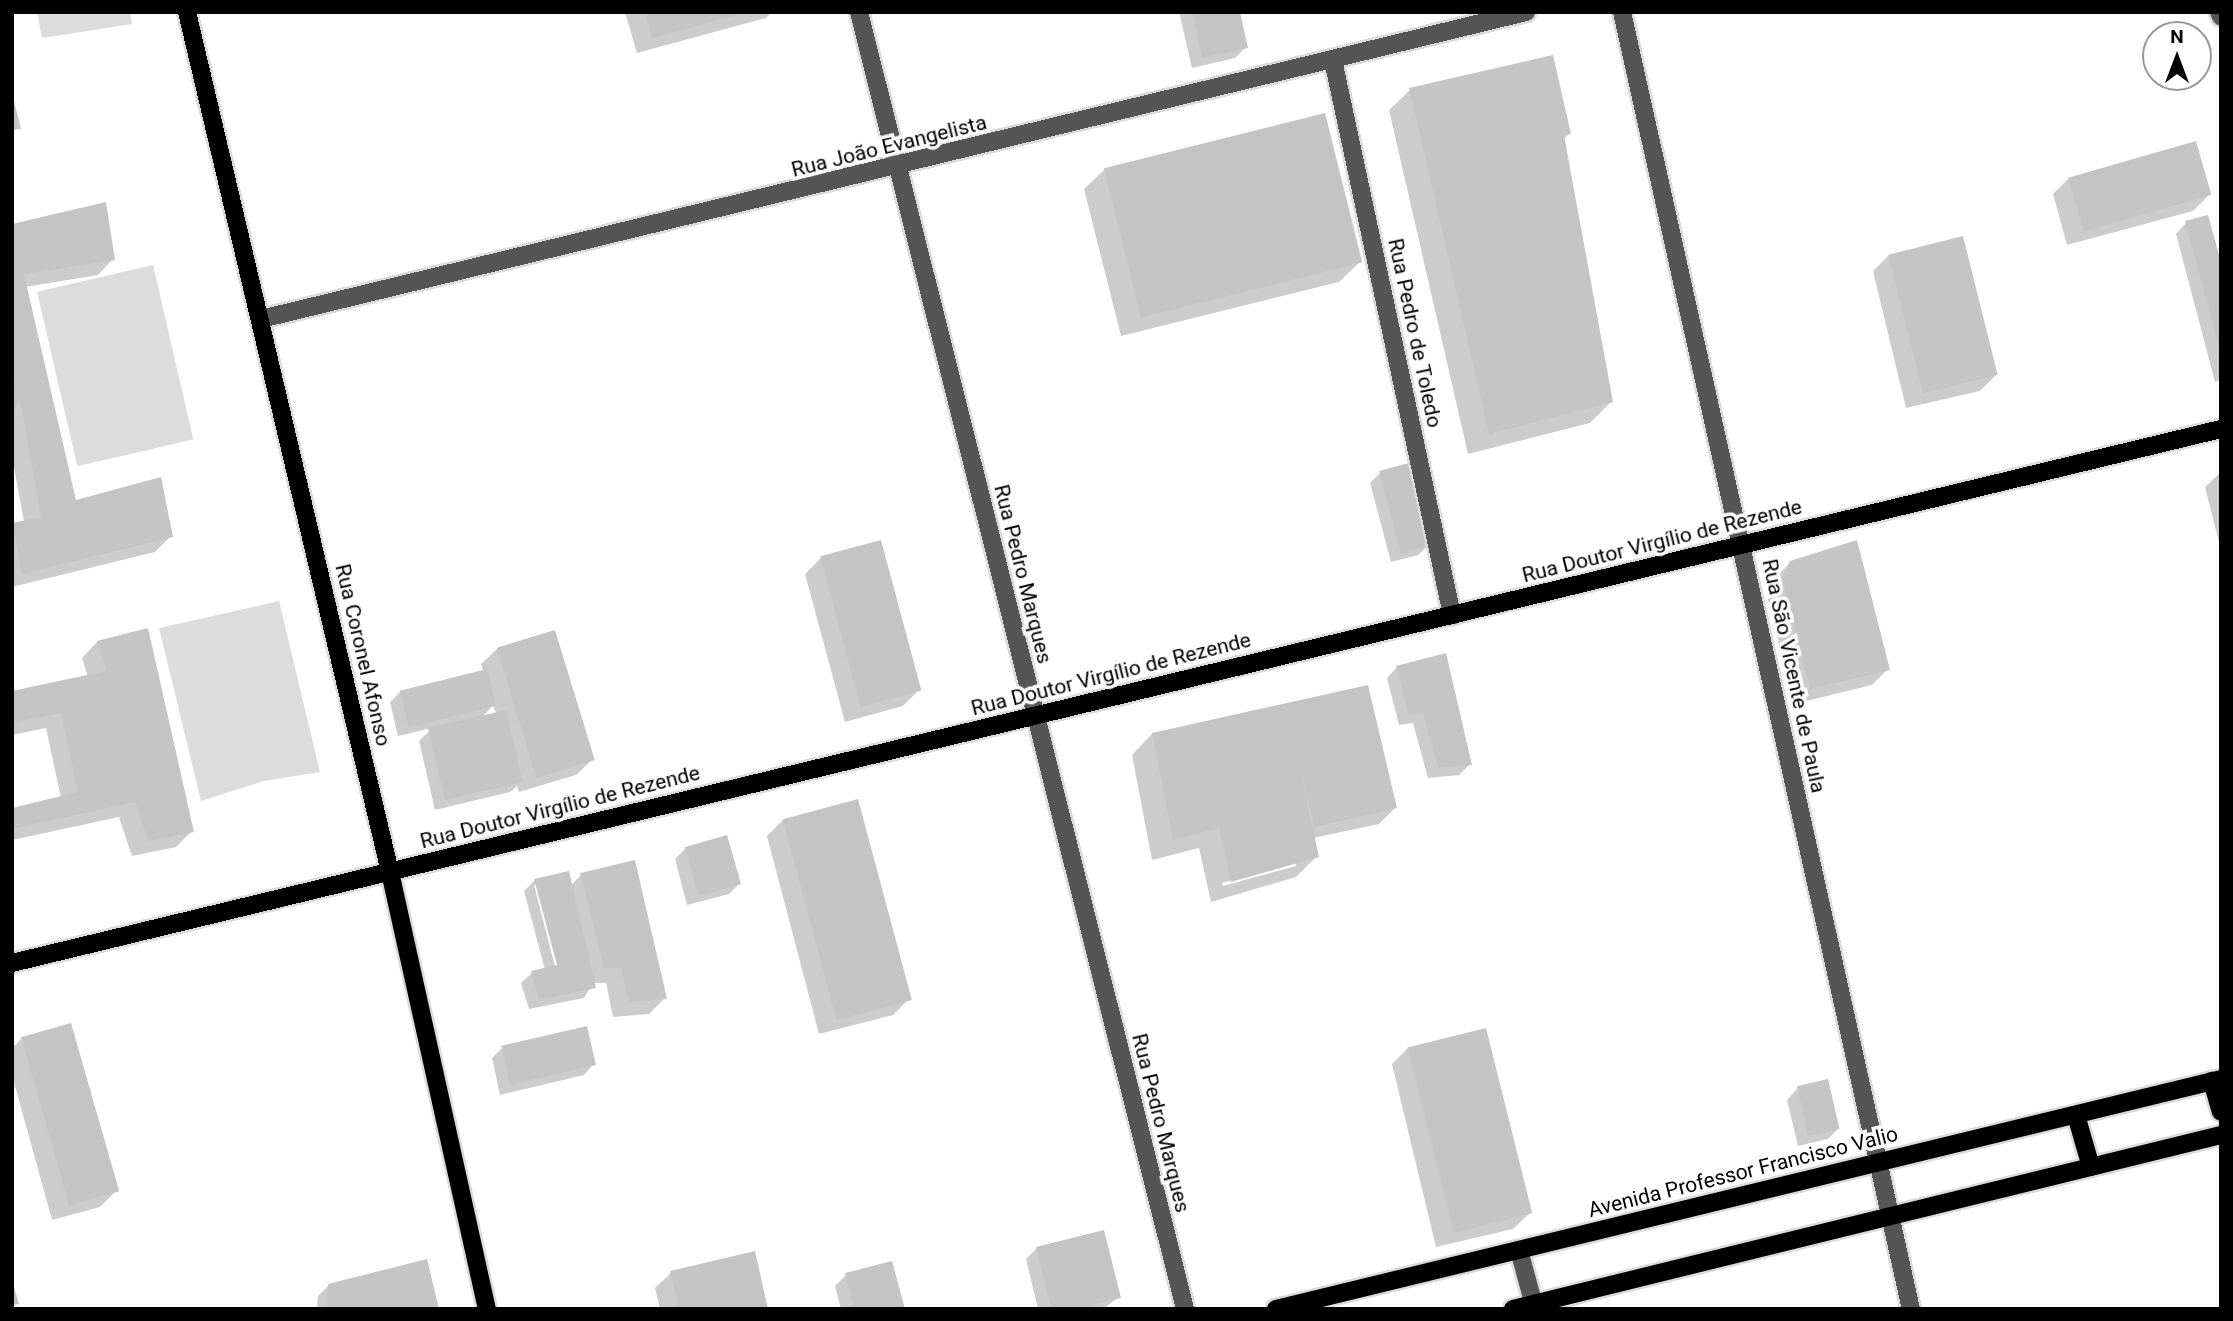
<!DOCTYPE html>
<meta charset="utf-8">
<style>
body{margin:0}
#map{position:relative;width:2233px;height:1321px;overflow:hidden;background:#fff;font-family:Roboto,sans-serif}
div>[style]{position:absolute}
.green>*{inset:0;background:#dcdcdc;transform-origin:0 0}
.shadow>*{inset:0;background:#0003}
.building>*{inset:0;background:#c4c4c4;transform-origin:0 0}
.roads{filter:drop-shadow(2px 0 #dbdbdb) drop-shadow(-2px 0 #dbdbdb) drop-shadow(0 2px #dbdbdb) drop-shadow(0 -2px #dbdbdb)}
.minor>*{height:18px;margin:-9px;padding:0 9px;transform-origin:9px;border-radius:9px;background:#555}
.major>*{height:18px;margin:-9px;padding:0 9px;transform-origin:9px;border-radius:9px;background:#000}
span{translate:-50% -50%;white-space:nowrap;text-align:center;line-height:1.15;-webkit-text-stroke:7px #fff;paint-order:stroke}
.street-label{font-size:21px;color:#000}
.frame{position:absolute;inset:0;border:14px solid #000;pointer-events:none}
.north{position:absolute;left:2142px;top:21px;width:70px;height:70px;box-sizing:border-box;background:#fff;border:2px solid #999;border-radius:50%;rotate:0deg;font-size:19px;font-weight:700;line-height:28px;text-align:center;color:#000}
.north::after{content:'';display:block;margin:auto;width:24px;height:32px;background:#000;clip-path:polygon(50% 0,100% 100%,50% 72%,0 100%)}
</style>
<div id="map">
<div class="green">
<div style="clip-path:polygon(37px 12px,130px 12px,132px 24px,42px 38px)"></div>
<div style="left:153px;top:265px;width:179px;height:119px;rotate:77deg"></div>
<div style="clip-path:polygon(279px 601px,320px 772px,264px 781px,201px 801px,159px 628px)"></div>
</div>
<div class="shadow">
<div style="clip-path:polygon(625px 12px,772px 12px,766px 18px,637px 53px)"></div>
<div style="clip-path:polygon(1179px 12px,1238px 12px,1246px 47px,1235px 58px,1192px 68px)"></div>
<div style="clip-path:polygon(1410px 90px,1569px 134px,1563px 140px,1611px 402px,1590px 423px,1468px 454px,1389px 110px)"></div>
<div style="clip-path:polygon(1105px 169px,1360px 262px,1339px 282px,1121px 336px,1084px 189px)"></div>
<div style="clip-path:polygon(2069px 178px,2209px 195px,2193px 211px,2067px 245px,2053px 194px)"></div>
<div style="clip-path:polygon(2186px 223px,2221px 269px,2221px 380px,2215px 382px,2176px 234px)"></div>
<div style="clip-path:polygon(12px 225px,113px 259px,98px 275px,25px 287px,75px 502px,171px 536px,155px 552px,12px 587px,12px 525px,24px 522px,12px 456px)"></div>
<div style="clip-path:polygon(1889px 255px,1996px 375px,1980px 391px,1906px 408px,1873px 271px)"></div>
<div style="clip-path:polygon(2221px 472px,2221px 550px,2205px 487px)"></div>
<div style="clip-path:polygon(1380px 473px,1429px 545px,1418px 555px,1391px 562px,1370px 483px)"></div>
<div style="clip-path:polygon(821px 558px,919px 690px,903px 706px,845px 722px,805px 574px)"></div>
<div style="clip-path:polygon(1791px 562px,1888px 669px,1872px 685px,1794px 704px,1767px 596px,1775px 578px)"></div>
<div style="clip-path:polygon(146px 630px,192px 831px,176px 847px,132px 856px,119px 817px,12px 840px,12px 810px,61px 798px,46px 728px,12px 735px,12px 693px,88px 677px,82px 658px,97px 642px)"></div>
<div style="clip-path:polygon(evenodd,497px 649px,592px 760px,576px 775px,519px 792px,517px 786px,510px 792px,435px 810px,419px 741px,432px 728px,398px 736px,390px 702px,400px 692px,483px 671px,481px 664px,497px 649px,493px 705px,496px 714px,481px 718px,488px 711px,493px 705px)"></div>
<div style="clip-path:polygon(1397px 667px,1470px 764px,1459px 775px,1428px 778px,1413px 723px,1399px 725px,1387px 678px)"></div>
<div style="clip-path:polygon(evenodd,1367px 687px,1395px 808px,1379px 824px,1313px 838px,1317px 856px,1296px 877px,1211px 902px,1199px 848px,1152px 860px,1132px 755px,1152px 734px,1367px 687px,1296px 862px,1296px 866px,1223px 886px,1222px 883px,1296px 862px)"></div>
<div style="clip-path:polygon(783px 820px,909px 999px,893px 1015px,819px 1034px,767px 836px)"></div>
<div style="clip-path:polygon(686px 848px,739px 884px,729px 894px,687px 905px,675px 859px)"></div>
<div style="clip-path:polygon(evenodd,581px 875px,665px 998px,649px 1014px,613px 1017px,606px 983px,593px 983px,584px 998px,529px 1009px,521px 983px,532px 973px,545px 970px,524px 891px,535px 880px,571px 885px,581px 875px,534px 885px,537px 885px,560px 973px,557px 974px,534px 885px)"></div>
<div style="clip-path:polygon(22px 1038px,116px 1191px,100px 1207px,52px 1220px,12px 1075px,12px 1048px)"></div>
<div style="clip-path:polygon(502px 1048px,594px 1064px,584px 1075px,500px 1095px,492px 1058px)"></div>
<div style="clip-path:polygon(1408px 1048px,1529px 1214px,1513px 1229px,1436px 1247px,1392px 1064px)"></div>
<div style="clip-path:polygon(1797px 1089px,1839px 1128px,1828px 1139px,1798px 1146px,1787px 1100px)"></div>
<div style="clip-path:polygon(1037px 1248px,1119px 1297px,1103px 1309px,1038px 1309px,1026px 1259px)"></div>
<div style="clip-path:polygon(671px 1273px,766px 1309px,660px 1309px,655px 1288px)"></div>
<div style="clip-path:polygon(846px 1275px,903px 1309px,841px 1309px,835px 1286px)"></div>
<div style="clip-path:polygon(329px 1285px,437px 1309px,317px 1309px,318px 1296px)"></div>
</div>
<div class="building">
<div style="clip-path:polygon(645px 12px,745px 12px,745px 13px,652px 38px)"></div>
<div style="clip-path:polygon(1192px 12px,1240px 12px,1248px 48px,1202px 58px)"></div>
<div style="clip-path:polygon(1553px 55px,1571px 134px,1564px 135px,1613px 402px,1489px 434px,1409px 88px)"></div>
<div style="clip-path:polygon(12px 93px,21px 129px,12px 130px)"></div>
<div style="left:1325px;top:113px;width:154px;height:228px;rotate:76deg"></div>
<div style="left:2196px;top:141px;width:56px;height:133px;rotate:74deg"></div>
<div style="clip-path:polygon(106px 202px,115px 260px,24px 274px,76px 500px,161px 477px,173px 537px,22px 574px,12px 523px,41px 517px,20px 399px,12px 413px,12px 379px,17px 389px,12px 374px,12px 224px)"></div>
<div style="clip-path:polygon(2208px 215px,2221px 262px,2220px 351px,2185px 221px)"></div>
<div style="left:1963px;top:236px;width:143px;height:77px;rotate:76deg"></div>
<div style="left:1409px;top:463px;width:85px;height:31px;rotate:75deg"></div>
<div style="left:881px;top:540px;width:156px;height:63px;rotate:75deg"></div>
<div style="clip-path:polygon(1857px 540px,1890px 670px,1810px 689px,1782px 578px,1790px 561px)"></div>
<div style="clip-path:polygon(148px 628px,194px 832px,148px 841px,135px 802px,12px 829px,12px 808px,78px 792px,61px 713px,12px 723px,12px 691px,106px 671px,97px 641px)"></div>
<div style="left:555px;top:630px;width:136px;height:61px;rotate:73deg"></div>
<div style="clip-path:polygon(1446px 653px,1472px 765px,1438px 768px,1423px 713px,1409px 715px,1396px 666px)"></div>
<div style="left:487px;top:669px;width:38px;height:90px;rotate:76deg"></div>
<div style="clip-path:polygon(1368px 685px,1397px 808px,1314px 827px,1298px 759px,1319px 857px,1231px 882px,1219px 828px,1173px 840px,1152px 733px)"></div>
<div style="left:506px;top:710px;width:74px;height:80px;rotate:77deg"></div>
<div style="left:858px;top:799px;width:208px;height:78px;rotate:75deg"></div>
<div style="left:727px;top:835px;width:51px;height:44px;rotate:74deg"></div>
<div style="clip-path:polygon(635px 860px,667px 999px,629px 1002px,621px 968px,604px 968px,580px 873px)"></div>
<div style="clip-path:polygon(569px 871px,596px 988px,539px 1000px,531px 971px,557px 965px,534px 879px)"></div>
<div style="left:71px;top:1023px;width:175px;height:52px;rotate:74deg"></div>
<div style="left:587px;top:1026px;width:40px;height:88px;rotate:77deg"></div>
<div style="left:1486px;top:1028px;width:191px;height:81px;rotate:76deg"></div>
<div style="left:1828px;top:1079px;width:51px;height:32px;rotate:77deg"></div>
<div style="clip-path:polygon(1104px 1230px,1121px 1298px,1075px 1309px,1051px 1309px,1036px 1247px)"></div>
<div style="clip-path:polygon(755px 1251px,768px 1309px,679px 1309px,670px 1271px)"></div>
<div style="clip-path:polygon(427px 1259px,439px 1309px,320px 1309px,327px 1306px,328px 1284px)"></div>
<div style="clip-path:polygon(892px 1261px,905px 1309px,854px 1309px,845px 1273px)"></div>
<div style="clip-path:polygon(12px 1280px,19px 1304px,12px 1305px)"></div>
</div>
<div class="roads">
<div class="minor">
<div style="left:859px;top:12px;width:1337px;rotate:75.89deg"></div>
<div style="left:1622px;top:12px;width:1329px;rotate:77.44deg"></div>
<div style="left:2219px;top:12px;width:5px;rotate:68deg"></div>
<div style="left:1333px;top:60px;width:568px;rotate:77.9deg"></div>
<div style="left:261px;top:319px;width:1302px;rotate:-13.64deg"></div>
<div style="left:1519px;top:1250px;width:61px;rotate:74.8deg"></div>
</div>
<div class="major">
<div style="left:187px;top:12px;width:884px;rotate:76.72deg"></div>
<div style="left:390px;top:872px;width:448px;rotate:77.5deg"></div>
<div style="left:12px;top:963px;width:2273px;rotate:-13.59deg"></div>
<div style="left:2212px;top:1081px;width:32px;rotate:74deg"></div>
<div style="left:2076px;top:1115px;width:54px;rotate:73.9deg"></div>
<div style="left:1276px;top:1309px;width:973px;rotate:-13.68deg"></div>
<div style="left:1513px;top:1309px;width:729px;rotate:-13.81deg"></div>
</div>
</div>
<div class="street-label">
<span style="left:889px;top:146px;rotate:-14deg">Rua João Evangelista</span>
<span style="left:1415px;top:333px;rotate:78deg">Rua Pedro de Toledo</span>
<span style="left:1662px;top:541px;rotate:-14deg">Rua Doutor Virgílio de Rezende</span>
<span style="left:1023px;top:574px;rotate:76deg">Rua Pedro Marques</span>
<span style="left:363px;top:655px;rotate:77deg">Rua Coronel Afonso</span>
<span style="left:1111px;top:674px;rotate:-14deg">Rua Doutor Virgílio de Rezende</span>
<span style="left:1794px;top:676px;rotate:78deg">Rua São Vicente de Paula</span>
<span style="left:560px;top:807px;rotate:-14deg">Rua Doutor Virgílio de Rezende</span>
<span style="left:1161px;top:1123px;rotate:76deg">Rua Pedro Marques</span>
<span style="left:1743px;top:1172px;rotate:-14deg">Avenida Professor Francisco Valio</span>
</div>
<div class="frame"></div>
<div class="north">N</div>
</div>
